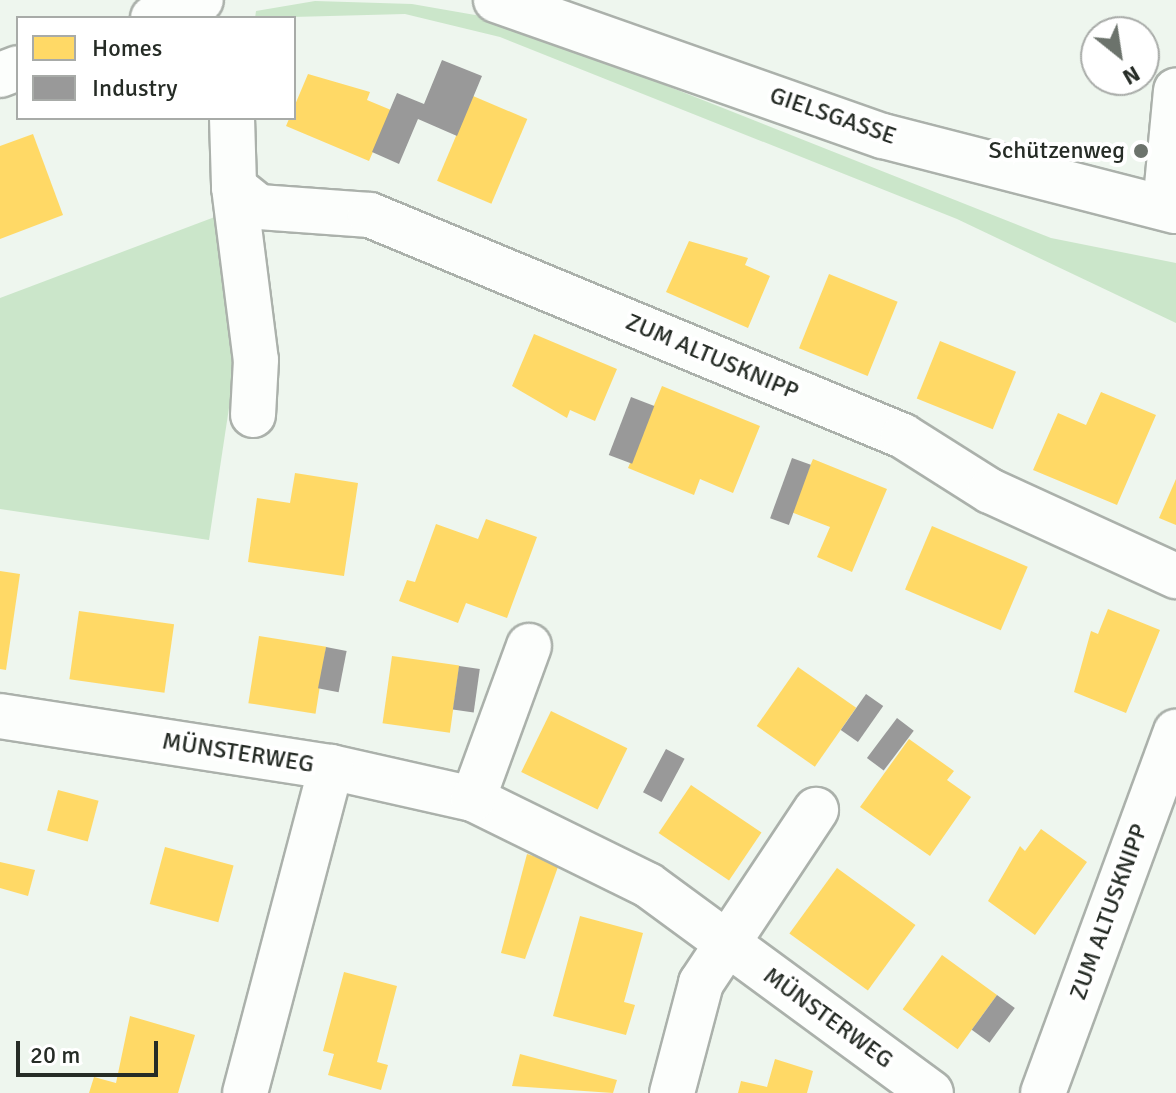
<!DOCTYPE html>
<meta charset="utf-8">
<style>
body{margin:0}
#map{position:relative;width:1176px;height:1093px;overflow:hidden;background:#eef6ee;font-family:Signika,sans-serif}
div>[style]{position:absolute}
.green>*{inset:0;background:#cbe6ca}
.homes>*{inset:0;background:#ffd966;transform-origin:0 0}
.industry>*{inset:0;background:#999;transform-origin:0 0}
.roads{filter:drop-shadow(2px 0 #abb1ab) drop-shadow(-2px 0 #abb1ab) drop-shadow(0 2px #abb1ab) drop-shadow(0 -2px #abb1ab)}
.minor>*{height:44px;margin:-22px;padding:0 22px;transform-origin:22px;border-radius:22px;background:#fcfefc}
.dots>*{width:22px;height:22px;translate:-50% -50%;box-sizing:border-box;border:4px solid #fff;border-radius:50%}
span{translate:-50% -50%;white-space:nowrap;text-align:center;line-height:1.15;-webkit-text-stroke:8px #fff;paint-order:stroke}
.street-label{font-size:24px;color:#262c26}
.poi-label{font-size:24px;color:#262c26}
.right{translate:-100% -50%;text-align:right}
.legend{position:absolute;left:16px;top:16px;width:280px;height:104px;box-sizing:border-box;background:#fff;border:2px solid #a8aba8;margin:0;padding:10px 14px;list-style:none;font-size:24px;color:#262c26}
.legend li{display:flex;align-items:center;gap:16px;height:40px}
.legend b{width:40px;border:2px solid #a8aba8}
.north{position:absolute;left:1080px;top:16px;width:80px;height:80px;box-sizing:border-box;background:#fff;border:2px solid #a8aba8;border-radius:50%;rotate:150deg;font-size:22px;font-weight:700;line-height:32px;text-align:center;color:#262c26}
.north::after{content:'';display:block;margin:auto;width:28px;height:36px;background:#6c736c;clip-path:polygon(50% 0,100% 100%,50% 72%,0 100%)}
.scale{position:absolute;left:16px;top:1041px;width:142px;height:36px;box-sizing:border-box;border:4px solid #262c26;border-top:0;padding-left:10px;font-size:24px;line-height:28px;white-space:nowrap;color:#262c26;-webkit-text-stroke:6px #fff;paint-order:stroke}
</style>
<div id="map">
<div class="green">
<div style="clip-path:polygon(315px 1px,412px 4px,498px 19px,1051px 238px,1176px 263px,1176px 323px,957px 219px,500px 37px,405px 14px,255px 18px,256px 11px)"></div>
<div style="clip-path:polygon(220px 215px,237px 355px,209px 540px,0 509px,0 298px)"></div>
</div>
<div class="homes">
<div style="clip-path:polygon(308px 74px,370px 92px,367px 100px,391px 110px,369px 161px,286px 126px)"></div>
<div style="left:473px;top:96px;width:59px;height:92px;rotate:23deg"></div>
<div style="clip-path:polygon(33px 134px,63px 215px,0 239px,0 146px)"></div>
<div style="clip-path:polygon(689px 241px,748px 258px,745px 265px,770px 276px,748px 328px,666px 292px)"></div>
<div style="left:829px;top:274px;width:74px;height:80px;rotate:22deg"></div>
<div style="clip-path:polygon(534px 334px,617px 369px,595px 421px,570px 410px,567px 418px,512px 386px)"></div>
<div style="left:940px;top:341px;width:82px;height:62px;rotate:22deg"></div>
<div style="clip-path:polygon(662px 386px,760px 426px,733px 493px,700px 479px,694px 495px,628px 468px)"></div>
<div style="clip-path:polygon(1101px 392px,1156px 415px,1117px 505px,1033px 470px,1058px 413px,1086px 425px)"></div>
<div style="clip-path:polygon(813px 459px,887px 489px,852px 572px,817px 557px,830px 527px,791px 512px)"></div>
<div style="clip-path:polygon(295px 473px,358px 483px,344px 576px,248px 562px,257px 498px,290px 503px)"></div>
<div style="clip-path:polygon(1176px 479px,1176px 525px,1159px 518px)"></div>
<div style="clip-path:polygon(486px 519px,537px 537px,507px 618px,466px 603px,458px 623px,399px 601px,407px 580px,415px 582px,436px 524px,478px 539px)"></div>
<div style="left:932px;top:526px;width:104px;height:69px;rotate:23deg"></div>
<div style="clip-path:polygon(0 571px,20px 574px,6px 670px,0 669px)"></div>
<div style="clip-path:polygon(1108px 609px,1160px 630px,1126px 713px,1074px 692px,1091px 631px,1098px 634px)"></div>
<div style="left:79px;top:611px;width:96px;height:69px;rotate:8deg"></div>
<div style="left:259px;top:636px;width:68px;height:68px;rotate:9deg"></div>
<div style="left:392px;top:656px;width:68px;height:68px;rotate:8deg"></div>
<div style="left:798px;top:667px;width:71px;height:72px;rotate:35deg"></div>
<div style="left:551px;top:711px;width:85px;height:68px;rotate:26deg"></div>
<div style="clip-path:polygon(909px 739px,954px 771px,947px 780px,971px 797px,930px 856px,860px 807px)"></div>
<div style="left:691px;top:785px;width:85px;height:58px;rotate:34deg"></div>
<div style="left:58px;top:790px;width:42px;height:42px;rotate:15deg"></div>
<div style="clip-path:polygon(1041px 829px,1087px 862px,1035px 935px,988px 901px,1020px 846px,1025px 851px)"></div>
<div style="left:165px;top:847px;width:71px;height:59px;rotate:15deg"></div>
<div style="clip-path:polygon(527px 854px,559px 864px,525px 959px,501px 953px)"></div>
<div style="clip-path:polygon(0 862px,35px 870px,28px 896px,0 888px)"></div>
<div style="left:837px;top:868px;width:97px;height:81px;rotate:36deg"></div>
<div style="clip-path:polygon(580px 916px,643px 933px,624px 1002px,635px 1005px,626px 1035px,553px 1016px)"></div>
<div style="left:942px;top:955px;width:68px;height:67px;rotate:36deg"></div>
<div style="clip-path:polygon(344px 972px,397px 986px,377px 1062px,388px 1065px,381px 1090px,328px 1075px,334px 1054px,323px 1051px)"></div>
<div style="clip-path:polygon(130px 1016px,195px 1035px,178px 1093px,89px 1093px,94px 1077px,116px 1083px)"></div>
<div style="clip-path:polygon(520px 1054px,617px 1080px,613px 1093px,512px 1086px)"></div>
<div style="clip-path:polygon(775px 1059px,813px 1071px,807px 1093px,738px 1093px,741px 1081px,767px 1087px)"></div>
</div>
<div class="industry">
<div style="clip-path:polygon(442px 60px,482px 76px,457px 136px,418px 119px,399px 164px,372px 152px,397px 93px,424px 104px)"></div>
<div style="left:631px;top:397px;width:25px;height:62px;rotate:21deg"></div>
<div style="left:792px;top:458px;width:20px;height:64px;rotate:20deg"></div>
<div style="left:326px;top:647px;width:21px;height:42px;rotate:11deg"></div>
<div style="left:459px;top:666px;width:21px;height:44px;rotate:8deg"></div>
<div style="left:866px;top:694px;width:21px;height:44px;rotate:35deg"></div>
<div style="left:897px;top:718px;width:21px;height:50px;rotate:37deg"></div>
<div style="left:666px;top:749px;width:21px;height:49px;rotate:28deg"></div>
<div style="left:997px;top:995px;width:22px;height:43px;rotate:36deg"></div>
</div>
<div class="roads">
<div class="minor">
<div style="left:496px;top:0;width:410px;rotate:19.4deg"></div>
<div style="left:883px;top:136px;width:302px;rotate:14.4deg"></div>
<div style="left:153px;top:18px;width:51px;rotate:-20.6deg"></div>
<div style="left:0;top:75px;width:19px;rotate:-21deg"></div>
<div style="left:232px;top:118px;width:69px;rotate:88.3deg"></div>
<div style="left:234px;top:187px;width:32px;rotate:39deg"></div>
<div style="left:259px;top:207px;width:111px;rotate:4.1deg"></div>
<div style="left:370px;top:215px;width:577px;rotate:22.52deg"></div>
<div style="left:903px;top:436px;width:103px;rotate:32.3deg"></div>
<div style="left:990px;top:491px;width:205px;rotate:24.6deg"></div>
<div style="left:234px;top:187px;width:174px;rotate:82.8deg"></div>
<div style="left:256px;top:360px;width:55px;rotate:93.1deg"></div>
<div style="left:1165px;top:207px;width:117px;rotate:-84.6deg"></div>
<div style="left:0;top:716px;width:335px;rotate:8.8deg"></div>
<div style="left:331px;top:767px;width:146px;rotate:12.7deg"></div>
<div style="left:473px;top:799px;width:195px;rotate:26.2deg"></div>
<div style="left:648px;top:885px;width:351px;rotate:36.3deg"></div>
<div style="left:473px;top:799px;width:163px;rotate:-69.9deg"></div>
<div style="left:245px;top:1093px;width:337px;rotate:-75.2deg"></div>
<div style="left:672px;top:1093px;width:114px;rotate:-75.2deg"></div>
<div style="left:701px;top:983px;width:208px;rotate:-56.4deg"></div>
<div style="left:1043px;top:1093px;width:385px;rotate:-69.8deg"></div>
</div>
</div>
<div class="dots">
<div style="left:1141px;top:151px;background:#6c736c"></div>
</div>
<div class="street-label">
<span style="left:833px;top:116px;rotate:19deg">GIELSGASSE</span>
<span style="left:712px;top:357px;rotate:23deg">ZUM ALTUSKNIPP</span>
<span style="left:238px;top:753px;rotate:9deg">MÜNSTERWEG</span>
<span style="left:1109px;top:912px;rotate:-70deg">ZUM ALTUSKNIPP</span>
<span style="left:828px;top:1018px;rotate:36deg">MÜNSTERWEG</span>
</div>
<div class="poi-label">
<span class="right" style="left:1125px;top:151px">Schützenweg</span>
</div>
<ul class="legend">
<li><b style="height:22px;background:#ffd966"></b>Homes</li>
<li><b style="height:22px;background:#999"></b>Industry</li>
</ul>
<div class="north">N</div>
<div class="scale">20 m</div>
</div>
